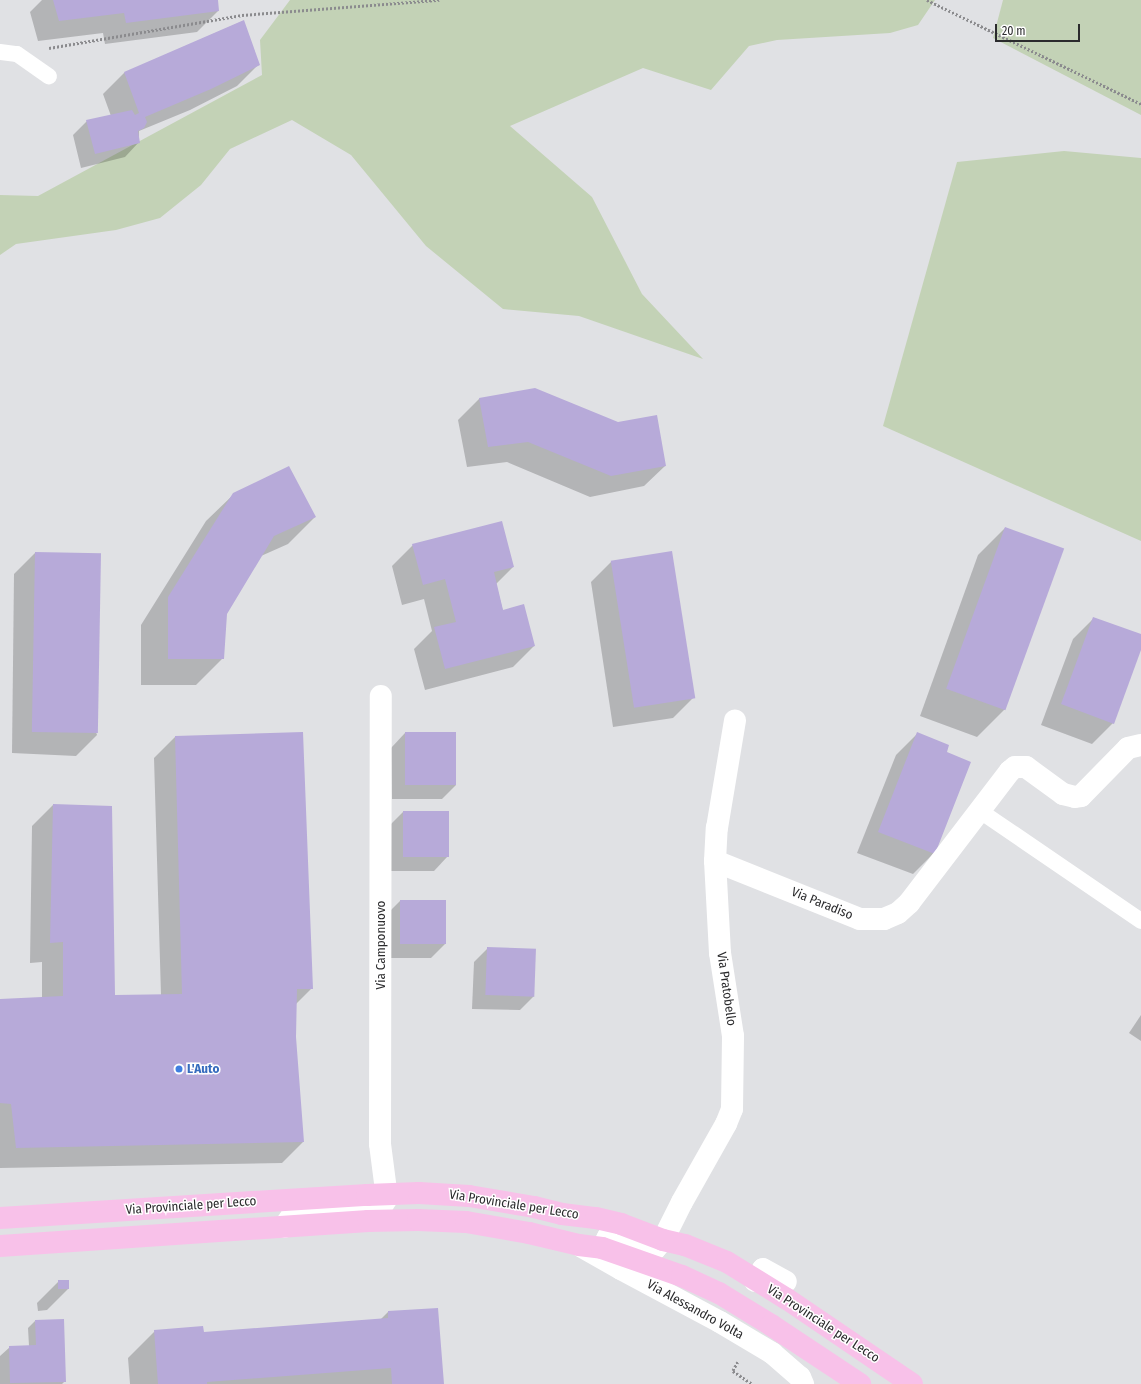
<!DOCTYPE html>
<style>
body{margin:0}
#map{position:relative;width:1141px;height:1384px;overflow:hidden;background:#e0e1e4;font-family:"Fira Sans Condensed",sans-serif}
div>[style]{position:absolute}
.green>*{inset:0;background:#c3d2b6}
.shadow>*{inset:0;background:#0003}
.building>*{inset:0;background:#b7aad9;transform-origin:0 0}
.path>*{height:2.5px;margin-top:-1.25px;transform-origin:0;background:repeating-linear-gradient(90deg,#8b8b8e 0 2px,transparent 0 4px)}
.service>*{height:16px;margin:-8px;padding:0 8px;transform-origin:8px;border-radius:8px;background:#fff}
.pedestrian>*{height:22px;margin:-11px;padding:0 11px;transform-origin:11px;border-radius:11px;background:#fff}
.minor>*{height:22px;margin:-11px;padding:0 11px;transform-origin:11px;border-radius:11px;background:#fff}
.primary>*{height:22px;margin:-11px;padding:0 11px;transform-origin:11px;border-radius:11px;background:#f8c1e9}
.dots>*{width:11px;height:11px;translate:-50% -50%;box-sizing:border-box;border:2px solid #fff;border-radius:50%}
span{translate:-50% -50%;white-space:nowrap;text-align:center;line-height:1.15;-webkit-text-stroke:3px #fff;paint-order:stroke}
.street-label{font-size:13px;color:#2b2b2d}
.shop-label{font-size:13px;color:#366cbe;font-weight:700}
.left{translate:0 -50%;text-align:left}
.scale{position:absolute;left:995px;top:24px;width:85px;height:18px;box-sizing:border-box;border:2px solid #2b2b2d;border-top:0;padding-left:5px;font-size:12px;line-height:14px;white-space:nowrap;color:#2b2b2d;-webkit-text-stroke:3px #fff;paint-order:stroke}
</style>
<div id="map">
<div class="green">
<div style="clip-path:polygon(290px 0,935px 0,918px 25px,890px 33px,777px 40px,749px 46px,711px 90px,643px 68px,510px 126px,592px 197px,642px 294px,703px 359px,579px 316px,503px 309px,426px 246px,351px 155px,292px 120px,230px 149px,201px 185px,160px 218px,116px 230px,16px 244px,0 255px,0 195px,38px 196px,262px 75px,260px 40px)"></div>
<div style="clip-path:polygon(1003px 0,1141px 0,1141px 115px,993px 38px)"></div>
<div style="clip-path:polygon(1064px 151px,1141px 158px,1141px 541px,883px 426px,957px 162px)"></div>
</div>
<div class="shadow">
<div style="clip-path:polygon(42px 0,217px 0,218px 11px,197px 32px,105px 44px,103px 33px,38px 41px,30px 12px)"></div>
<div style="clip-path:polygon(243px 21px,258px 65px,237px 86px,190px 110px,139px 131px,139px 142px,125px 157px,81px 168px,73px 135px,87px 121px,111px 116px,103px 94px,124px 73px)"></div>
<div style="clip-path:polygon(535px 389px,665px 466px,644px 486px,590px 497px,507px 462px,467px 467px,458px 420px,479px 399px)"></div>
<div style="clip-path:polygon(234px 494px,315px 517px,288px 544px,261px 556px,226px 613px,223px 658px,196px 685px,141px 685px,141px 625px,206px 521px)"></div>
<div style="clip-path:polygon(1005px 528px,1005px 709px,977px 737px,920px 716px,978px 555px)"></div>
<div style="clip-path:polygon(413px 545px,513px 567px,496px 584px,503px 611px,534px 646px,513px 667px,425px 690px,414px 649px,432px 631px,424px 599px,402px 605px,392px 566px)"></div>
<div style="clip-path:polygon(35px 553px,97px 735px,76px 756px,12px 753px,14px 574px)"></div>
<div style="clip-path:polygon(612px 561px,694px 697px,673px 718px,613px 727px,591px 582px)"></div>
<div style="clip-path:polygon(1094px 618px,1141px 636px,1141px 647px,1113px 723px,1092px 744px,1041px 725px,1073px 639px)"></div>
<div style="clip-path:polygon(302px 733px,312px 988px,296px 1004px,295px 1037px,303px 1142px,282px 1163px,0 1168px,0 1000px,42px 998px,42px 962px,30px 963px,32px 826px,53px 805px,114px 996px,161px 995px,154px 758px,175px 737px)"></div>
<div style="clip-path:polygon(405px 733px,456px 785px,442px 799px,392px 799px,391px 748px)"></div>
<div style="clip-path:polygon(917px 734px,946px 752px,934px 853px,913px 874px,857px 853px,896px 755px)"></div>
<div style="clip-path:polygon(403px 812px,448px 812px,448px 856px,434px 871px,389px 871px,389px 826px)"></div>
<div style="clip-path:polygon(400px 901px,445px 901px,445px 944px,431px 958px,386px 958px,386px 915px)"></div>
<div style="clip-path:polygon(488px 948px,534px 996px,520px 1010px,472px 1009px,474px 962px)"></div>
<div style="clip-path:polygon(1141px 1015px,1141px 1041px,1129px 1033px)"></div>
<div style="clip-path:polygon(58px 1282px,68px 1289px,47px 1310px,38px 1311px,37px 1303px)"></div>
<div style="clip-path:polygon(388px 1312px,443px 1384px,130px 1384px,128px 1358px,155px 1331px,203px 1333px,380px 1320px)"></div>
<div style="clip-path:polygon(35px 1321px,65px 1381px,62px 1384px,0 1384px,0 1356px,10px 1347px,29px 1346px,28px 1328px)"></div>
</div>
<div class="building">
<div style="clip-path:polygon(53px 0,218px 0,219px 11px,126px 23px,124px 13px,59px 21px)"></div>
<div style="clip-path:polygon(244px 20px,260px 65px,211px 89px,145px 117px,147px 122px,144px 128px,138px 131px,140px 143px,95px 154px,86px 120px,132px 110px,135px 115px,139px 113px,124px 72px)"></div>
<div style="clip-path:polygon(535px 388px,618px 422px,657px 415px,666px 466px,611px 476px,528px 442px,488px 447px,479px 398px)"></div>
<div style="clip-path:polygon(289px 466px,316px 517px,274px 536px,227px 614px,224px 659px,168px 659px,168px 597px,233px 493px)"></div>
<div style="clip-path:polygon(502px 521px,514px 567px,494px 572px,503px 610px,524px 604px,535px 646px,445px 669px,434px 627px,456px 622px,445px 579px,423px 585px,412px 544px)"></div>
<div style="left:1005px;top:527px;width:63px;height:172px;rotate:20deg"></div>
<div style="left:672px;top:551px;width:149px;height:62px;rotate:81deg"></div>
<div style="left:35px;top:552px;width:66px;height:180px;rotate:1deg"></div>
<div style="clip-path:polygon(1093px 617px,1141px 634px,1141px 650px,1114px 724px,1061px 704px)"></div>
<div style="clip-path:polygon(303px 732px,313px 989px,297px 989px,296px 1037px,304px 1142px,16px 1148px,11px 1104px,0 1103px,0 999px,63px 996px,63px 942px,50px 943px,53px 804px,112px 806px,115px 995px,182px 994px,175px 736px)"></div>
<div style="left:405px;top:732px;width:51px;height:53px"></div>
<div style="clip-path:polygon(917px 732px,949px 745px,947px 752px,971px 762px,935px 854px,878px 832px)"></div>
<div style="left:403px;top:811px;width:46px;height:46px"></div>
<div style="left:400px;top:900px;width:46px;height:44px"></div>
<div style="left:487px;top:947px;width:49px;height:48px;rotate:2deg"></div>
<div style="left:69px;top:1280px;width:9px;height:11px;rotate:90deg"></div>
<div style="clip-path:polygon(438px 1308px,444px 1384px,392px 1384px,391px 1368px,207px 1382px,207px 1384px,158px 1384px,154px 1330px,203px 1326px,204px 1332px,388px 1318px,388px 1311px)"></div>
<div style="clip-path:polygon(64px 1319px,66px 1382px,10px 1383px,9px 1346px,36px 1345px,35px 1320px)"></div>
</div>
<div class="path">
<div style="left:927px;top:0;width:238px;rotate:25.9deg"></div>
<div style="left:49px;top:48px;width:196px;rotate:-9.7deg"></div>
<div style="left:242px;top:15px;width:198px;rotate:-4.4deg"></div>
<div style="left:738px;top:1362px;width:10px;rotate:119deg"></div>
<div style="left:733px;top:1371px;width:23px;rotate:34deg"></div>
</div>
<div class="service">
<div style="left:0;top:52px;width:17px;rotate:7deg"></div>
<div style="left:17px;top:54px;width:39px;rotate:35deg"></div>
<div style="left:980px;top:811px;width:195px;rotate:34.3deg"></div>
</div>
<div class="pedestrian">
<div style="left:755px;top:1281px;width:14px;rotate:-56deg"></div>
<div style="left:763px;top:1269px;width:26px;rotate:29deg"></div>
</div>
<div class="minor">
<div style="left:715px;top:861px;width:156px;rotate:21.8deg"></div>
<div style="left:860px;top:919px;width:24px"></div>
<div style="left:884px;top:919px;width:15px;rotate:-23deg"></div>
<div style="left:898px;top:913px;width:15px;rotate:-42deg"></div>
<div style="left:909px;top:903px;width:166px;rotate:-52.6deg"></div>
<div style="left:1010px;top:771px;width:6px;rotate:-39deg"></div>
<div style="left:1015px;top:767px;width:11px"></div>
<div style="left:1026px;top:767px;width:46px;rotate:36.1deg"></div>
<div style="left:1063px;top:794px;width:12px;rotate:14deg"></div>
<div style="left:1075px;top:797px;width:6px;rotate:-9deg"></div>
<div style="left:1081px;top:796px;width:67px;rotate:-45.6deg"></div>
<div style="left:1128px;top:748px;width:13px;rotate:-13deg"></div>
<div style="left:284px;top:1227px;width:12px;rotate:-55deg"></div>
<div style="left:291px;top:1217px;width:9px;rotate:-27deg"></div>
<div style="left:299px;top:1213px;width:79px;rotate:-3.6deg"></div>
<div style="left:378px;top:1208px;width:4px;rotate:-27deg"></div>
<div style="left:382px;top:1206px;width:9px;rotate:-58deg"></div>
<div style="left:387px;top:1198px;width:54px;rotate:-97.4deg"></div>
<div style="left:380px;top:1144px;width:448px;rotate:-89.9deg"></div>
<div style="left:582px;top:1247px;width:45px;rotate:29.4deg"></div>
<div style="left:621px;top:1269px;width:112px;rotate:28.2deg"></div>
<div style="left:720px;top:1322px;width:61px;rotate:30.8deg"></div>
<div style="left:772px;top:1353px;width:37px;rotate:41deg"></div>
<div style="left:800px;top:1377px;width:8px;rotate:67deg"></div>
<div style="left:602px;top:1248px;width:13px;rotate:-61deg"></div>
<div style="left:608px;top:1237px;width:11px"></div>
<div style="left:619px;top:1237px;width:38px;rotate:18deg"></div>
<div style="left:655px;top:1249px;width:12px;rotate:-48deg"></div>
<div style="left:663px;top:1240px;width:42px;rotate:-63.4deg"></div>
<div style="left:682px;top:1202px;width:90px;rotate:-60.6deg"></div>
<div style="left:726px;top:1124px;width:16px;rotate:-68deg"></div>
<div style="left:732px;top:1109px;width:73px;rotate:-89.2deg"></div>
<div style="left:733px;top:1036px;width:84px;rotate:-98.9deg"></div>
<div style="left:720px;top:953px;width:92px;rotate:-93.1deg"></div>
<div style="left:715px;top:861px;width:33px;rotate:-87deg"></div>
<div style="left:717px;top:828px;width:109px;rotate:-80.5deg"></div>
</div>
<div class="primary">
<div style="left:0;top:1218px;width:368px;rotate:-3.6deg"></div>
<div style="left:367px;top:1195px;width:52px;rotate:-2.2deg"></div>
<div style="left:419px;top:1193px;width:50px;rotate:3.4deg"></div>
<div style="left:469px;top:1196px;width:66px;rotate:9.6deg"></div>
<div style="left:534px;top:1207px;width:29px;rotate:14deg"></div>
<div style="left:562px;top:1214px;width:34px;rotate:7deg"></div>
<div style="left:596px;top:1218px;width:26px;rotate:13deg"></div>
<div style="left:621px;top:1224px;width:45px;rotate:20.9deg"></div>
<div style="left:663px;top:1240px;width:23px;rotate:13deg"></div>
<div style="left:685px;top:1245px;width:45px;rotate:22deg"></div>
<div style="left:727px;top:1262px;width:70px;rotate:31.7deg"></div>
<div style="left:787px;top:1299px;width:151px;rotate:34.2deg"></div>
<div style="left:0;top:1246px;width:369px;rotate:-3.9deg"></div>
<div style="left:368px;top:1221px;width:50px;rotate:-1.1deg"></div>
<div style="left:418px;top:1220px;width:48px;rotate:2.4deg"></div>
<div style="left:466px;top:1222px;width:64px;rotate:9.9deg"></div>
<div style="left:529px;top:1233px;width:51px;rotate:13.5deg"></div>
<div style="left:579px;top:1245px;width:23px;rotate:7deg"></div>
<div style="left:602px;top:1248px;width:85px;rotate:19.3deg"></div>
<div style="left:682px;top:1276px;width:41px;rotate:24.7deg"></div>
<div style="left:719px;top:1293px;width:61px;rotate:31.6deg"></div>
<div style="left:771px;top:1325px;width:107px;rotate:33.5deg"></div>
</div>
<div class="dots">
<div style="left:179px;top:1069px;background:#3f7fe0"></div>
</div>
<div class="street-label">
<span style="left:822px;top:904px;rotate:22deg">Via Paradiso</span>
<span style="left:381px;top:945px;rotate:-90deg">Via Camponuovo</span>
<span style="left:726px;top:989px;rotate:82deg">Via Pratobello</span>
<span style="left:514px;top:1205px;rotate:9deg">Via Provinciale per Lecco</span>
<span style="left:191px;top:1206px;rotate:-4deg">Via Provinciale per Lecco</span>
<span style="left:695px;top:1310px;rotate:29deg">Via Alessandro Volta</span>
<span style="left:823px;top:1324px;rotate:33deg">Via Provinciale per Lecco</span>
</div>
<div class="shop-label">
<span class="left" style="left:187px;top:1069px">L'Auto</span>
</div>
<div class="scale">20 m</div>
</div>
